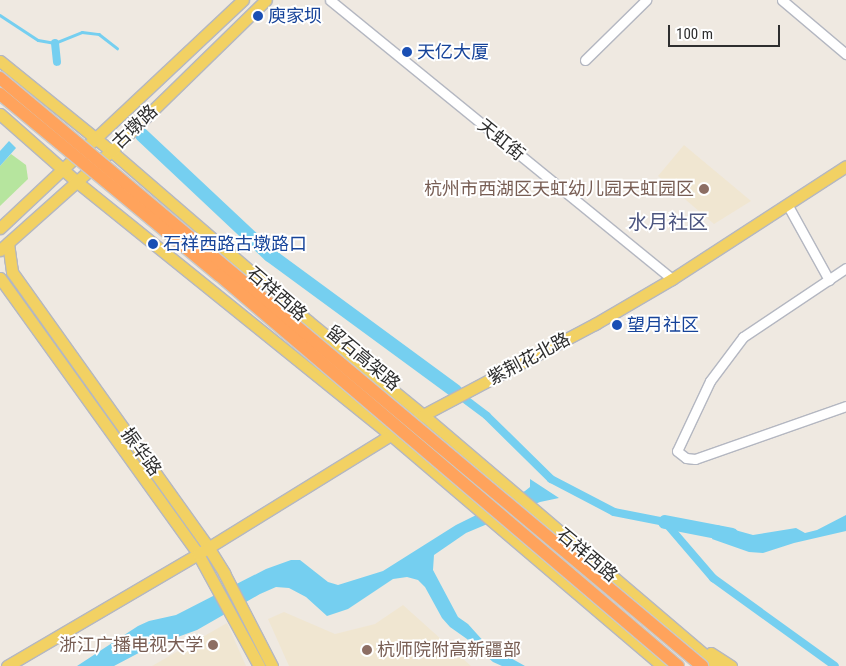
<!DOCTYPE html>
<meta charset="utf-8">
<style>
body{margin:0}
#map{position:relative;width:846px;height:666px;overflow:hidden;background:#efe9e1;font-family:"Roboto Condensed","Noto Sans SC",sans-serif}
div>[style]{position:absolute}
.education>*{inset:0;background:#f0e6d1}
.green>*{inset:0;background:#b6e59e}
.water>*{inset:0;background:#75cff0}
.stream>*{height:2.5px;margin:-1.25px;padding:0 1.25px;transform-origin:1.25px;border-radius:1.25px;background:#75cff0}
.canal>*{height:8px;margin:-4px;padding:0 4px;transform-origin:4px;border-radius:4px;background:#75cff0}
.river>*{height:14px;margin:-7px;padding:0 7px;transform-origin:7px;border-radius:7px;background:#75cff0}
.roads{filter:drop-shadow(1px 0 #b4b7c1) drop-shadow(-1px 0 #b4b7c1) drop-shadow(0 1px #b4b7c1) drop-shadow(0 -1px #b4b7c1)}
.minor>*{height:9px;margin:-4.5px;padding:0 4.5px;transform-origin:4.5px;border-radius:4.5px;background:#fff}
.major>*{height:11px;margin:-5.5px;padding:0 5.5px;transform-origin:5.5px;border-radius:5.5px;background:#f2d163}
.bridges{filter:drop-shadow(1px 0 #c9c9c9) drop-shadow(-1px 0 #c9c9c9) drop-shadow(0 1px #c9c9c9) drop-shadow(0 -1px #c9c9c9)}
.highway-bridge>*{height:12px;margin:-6px;padding:0 6px;transform-origin:6px;border-radius:6px;background:#ffa35c}
.dots>*{width:14px;height:14px;translate:-50% -50%;box-sizing:border-box;border:2px solid #fff;border-radius:50%}
span{translate:-50% -50%;white-space:nowrap;text-align:center;line-height:1.15;-webkit-text-stroke:4px #fff;paint-order:stroke}
.transit-label{font-size:18px;color:#164399}
.left{translate:0 -50%;text-align:left}
.street-label{font-size:18px;color:#2e2e2e}
.education-label{font-size:18px;color:#785e54}
.right{translate:-100% -50%;text-align:right}
.quarter-label{font-size:20px;color:#4d5680}
.scale{position:absolute;left:668px;top:25px;width:112px;height:22px;box-sizing:border-box;border:2px solid #2e2e2e;border-top:0;padding-left:6px;font-size:15px;line-height:18px;white-space:nowrap;color:#2e2e2e;-webkit-text-stroke:4px #fff;paint-order:stroke}
</style>
<div id="map">
<div class="education">
<div style="clip-path:polygon(684px 145px,751px 201px,714px 224px,658px 176px)"></div>
<div style="clip-path:polygon(403px 605px,471px 666px,289px 666px,268px 619px,284px 612px,335px 634px,375px 624px)"></div>
<div style="clip-path:polygon(227px 623px,246px 666px,152px 666px)"></div>
</div>
<div class="green">
<div style="clip-path:polygon(11px 154px,26px 165px,28px 179px,0 206px,0 166px)"></div>
</div>
<div class="water">
<div style="clip-path:polygon(9px 141px,16px 148px,0 166px,0 151px)"></div>
<div style="clip-path:polygon(530px 479px,559px 498px,540px 502px,466px 533px,434px 555px,433px 570px,458px 617px,468px 624px,486px 644px,525px 666px,502px 666px,493px 662px,467px 639px,450px 627px,442px 618px,425px 587px,418px 580px,407px 577px,393px 579px,348px 609px,327px 616px,306px 597px,289px 588px,276px 587px,260px 594px,197px 630px,150px 647px,114px 666px,77px 666px,138px 626px,149px 621px,176px 615px,266px 569px,291px 560px,300px 560px,328px 582px,338px 585px,383px 571px,456px 525px,525px 491px,530px 487px)"></div>
<div style="clip-path:polygon(846px 515px,846px 531px,794px 543px,763px 553px,749px 552px,712px 539px,717px 525px,753px 535px,796px 528px,805px 533px,817px 530px)"></div>
</div>
<div class="stream">
<div style="left:0;top:15px;width:45px;rotate:33.3deg"></div>
<div style="left:38px;top:40px;width:17px;rotate:10deg"></div>
<div style="left:55px;top:43px;width:29px;rotate:-22deg"></div>
<div style="left:82px;top:32px;width:17px;rotate:7deg"></div>
<div style="left:99px;top:34px;width:23px;rotate:38deg"></div>
</div>
<div class="canal">
<div style="left:55px;top:43px;width:19px;rotate:84deg"></div>
<div style="left:466px;top:400px;width:26px;rotate:37deg"></div>
<div style="left:487px;top:416px;width:90px;rotate:44.5deg"></div>
<div style="left:551px;top:479px;width:71px;rotate:27.6deg"></div>
<div style="left:614px;top:512px;width:52px;rotate:11.1deg"></div>
<div style="left:665px;top:522px;width:74px;rotate:49.4deg"></div>
<div style="left:713px;top:578px;width:150px;rotate:35.8deg"></div>
</div>
<div class="river">
<div style="left:142px;top:135px;width:175px;rotate:43.2deg"></div>
<div style="left:270px;top:255px;width:230px;rotate:36.3deg"></div>
<div style="left:665px;top:522px;width:68px;rotate:11deg"></div>
</div>
<div class="roads">
<div class="minor">
<div style="left:330px;top:0;width:441px;rotate:39.2deg"></div>
<div style="left:782px;top:0;width:84px;rotate:40.2deg"></div>
<div style="left:585px;top:60px;width:86px;rotate:-44.5deg"></div>
<div style="left:787px;top:204px;width:87px;rotate:61.1deg"></div>
<div style="left:846px;top:268px;width:124px;rotate:146.2deg"></div>
<div style="left:743px;top:337px;width:55px;rotate:126.9deg"></div>
<div style="left:710px;top:381px;width:77px;rotate:115.2deg"></div>
<div style="left:677px;top:451px;width:11px;rotate:38deg"></div>
<div style="left:686px;top:458px;width:9px;rotate:6deg"></div>
<div style="left:695px;top:459px;width:160px;rotate:-19.3deg"></div>
</div>
<div class="major">
<div style="left:0;top:61px;width:143px;rotate:39deg"></div>
<div style="left:111px;top:151px;width:260px;rotate:40.8deg"></div>
<div style="left:308px;top:321px;width:149px;rotate:39.3deg"></div>
<div style="left:423px;top:415px;width:387px;rotate:40.4deg"></div>
<div style="left:0;top:114px;width:103px;rotate:41.4deg"></div>
<div style="left:77px;top:182px;width:403px;rotate:38.9deg"></div>
<div style="left:391px;top:435px;width:356px;rotate:40.4deg"></div>
<div style="left:0;top:228px;width:333px;rotate:-43.2deg"></div>
<div style="left:8px;top:243px;width:29px;rotate:82deg"></div>
<div style="left:12px;top:272px;width:338px;rotate:54.5deg"></div>
<div style="left:208px;top:547px;width:31px;rotate:58deg"></div>
<div style="left:224px;top:573px;width:105px;rotate:62.7deg"></div>
<div style="left:0;top:250px;width:149px;rotate:-41.7deg"></div>
<div style="left:111px;top:151px;width:216px;rotate:-44.3deg"></div>
<div style="left:0;top:278px;width:340px;rotate:54.3deg"></div>
<div style="left:198px;top:554px;width:128px;rotate:61.4deg"></div>
<div style="left:711px;top:653px;width:24px;rotate:33deg"></div>
<div style="left:7px;top:666px;width:221px;rotate:-30.4deg"></div>
<div style="left:198px;top:554px;width:264px;rotate:-31.7deg"></div>
<div style="left:423px;top:415px;width:195px;rotate:-27.9deg"></div>
<div style="left:595px;top:324px;width:89px;rotate:-30.3deg"></div>
<div style="left:672px;top:279px;width:207px;rotate:-33deg"></div>
</div>
</div>
<div class="bridges">
<div class="highway-bridge">
<div style="left:0;top:78px;width:916px;rotate:39.95deg"></div>
<div style="left:0;top:94px;width:284px;rotate:39.6deg"></div>
<div style="left:219px;top:275px;width:603px;rotate:40.43deg"></div>
</div>
</div>
<div class="dots">
<div style="left:258px;top:16px;background:#1a4fb4"></div>
<div style="left:407px;top:52px;background:#1a4fb4"></div>
<div style="left:704px;top:189px;background:#8d6e63"></div>
<div style="left:153px;top:244px;background:#1a4fb4"></div>
<div style="left:617px;top:325px;background:#1a4fb4"></div>
<div style="left:213px;top:645px;background:#8d6e63"></div>
<div style="left:367px;top:650px;background:#8d6e63"></div>
</div>
<div class="transit-label">
<span class="left" style="left:268px;top:16px">庾家坝</span>
<span class="left" style="left:417px;top:52px">天亿大厦</span>
<span class="left" style="left:163px;top:244px">石祥西路古墩路口</span>
<span class="left" style="left:627px;top:325px">望月社区</span>
</div>
<div class="street-label">
<span style="left:135px;top:127px;rotate:-44deg">古墩路</span>
<span style="left:501px;top:140px;rotate:39deg">天虹街</span>
<span style="left:277px;top:294px;rotate:41deg">石祥西路</span>
<span style="left:363px;top:358px;rotate:40deg">留石高架路</span>
<span style="left:529px;top:359px;rotate:-28deg">紫荆花北路</span>
<span style="left:141px;top:452px;rotate:54deg">振华路</span>
<span style="left:587px;top:555px;rotate:40deg">石祥西路</span>
</div>
<div class="education-label">
<span class="right" style="left:694px;top:189px">杭州市西湖区天虹幼儿园天虹园区</span>
<span class="right" style="left:203px;top:645px">浙江广播电视大学</span>
<span class="left" style="left:377px;top:650px">杭师院附高新疆部</span>
</div>
<div class="quarter-label">
<span style="left:668px;top:222px">水月社区</span>
</div>
<div class="scale">100 m</div>
</div>
